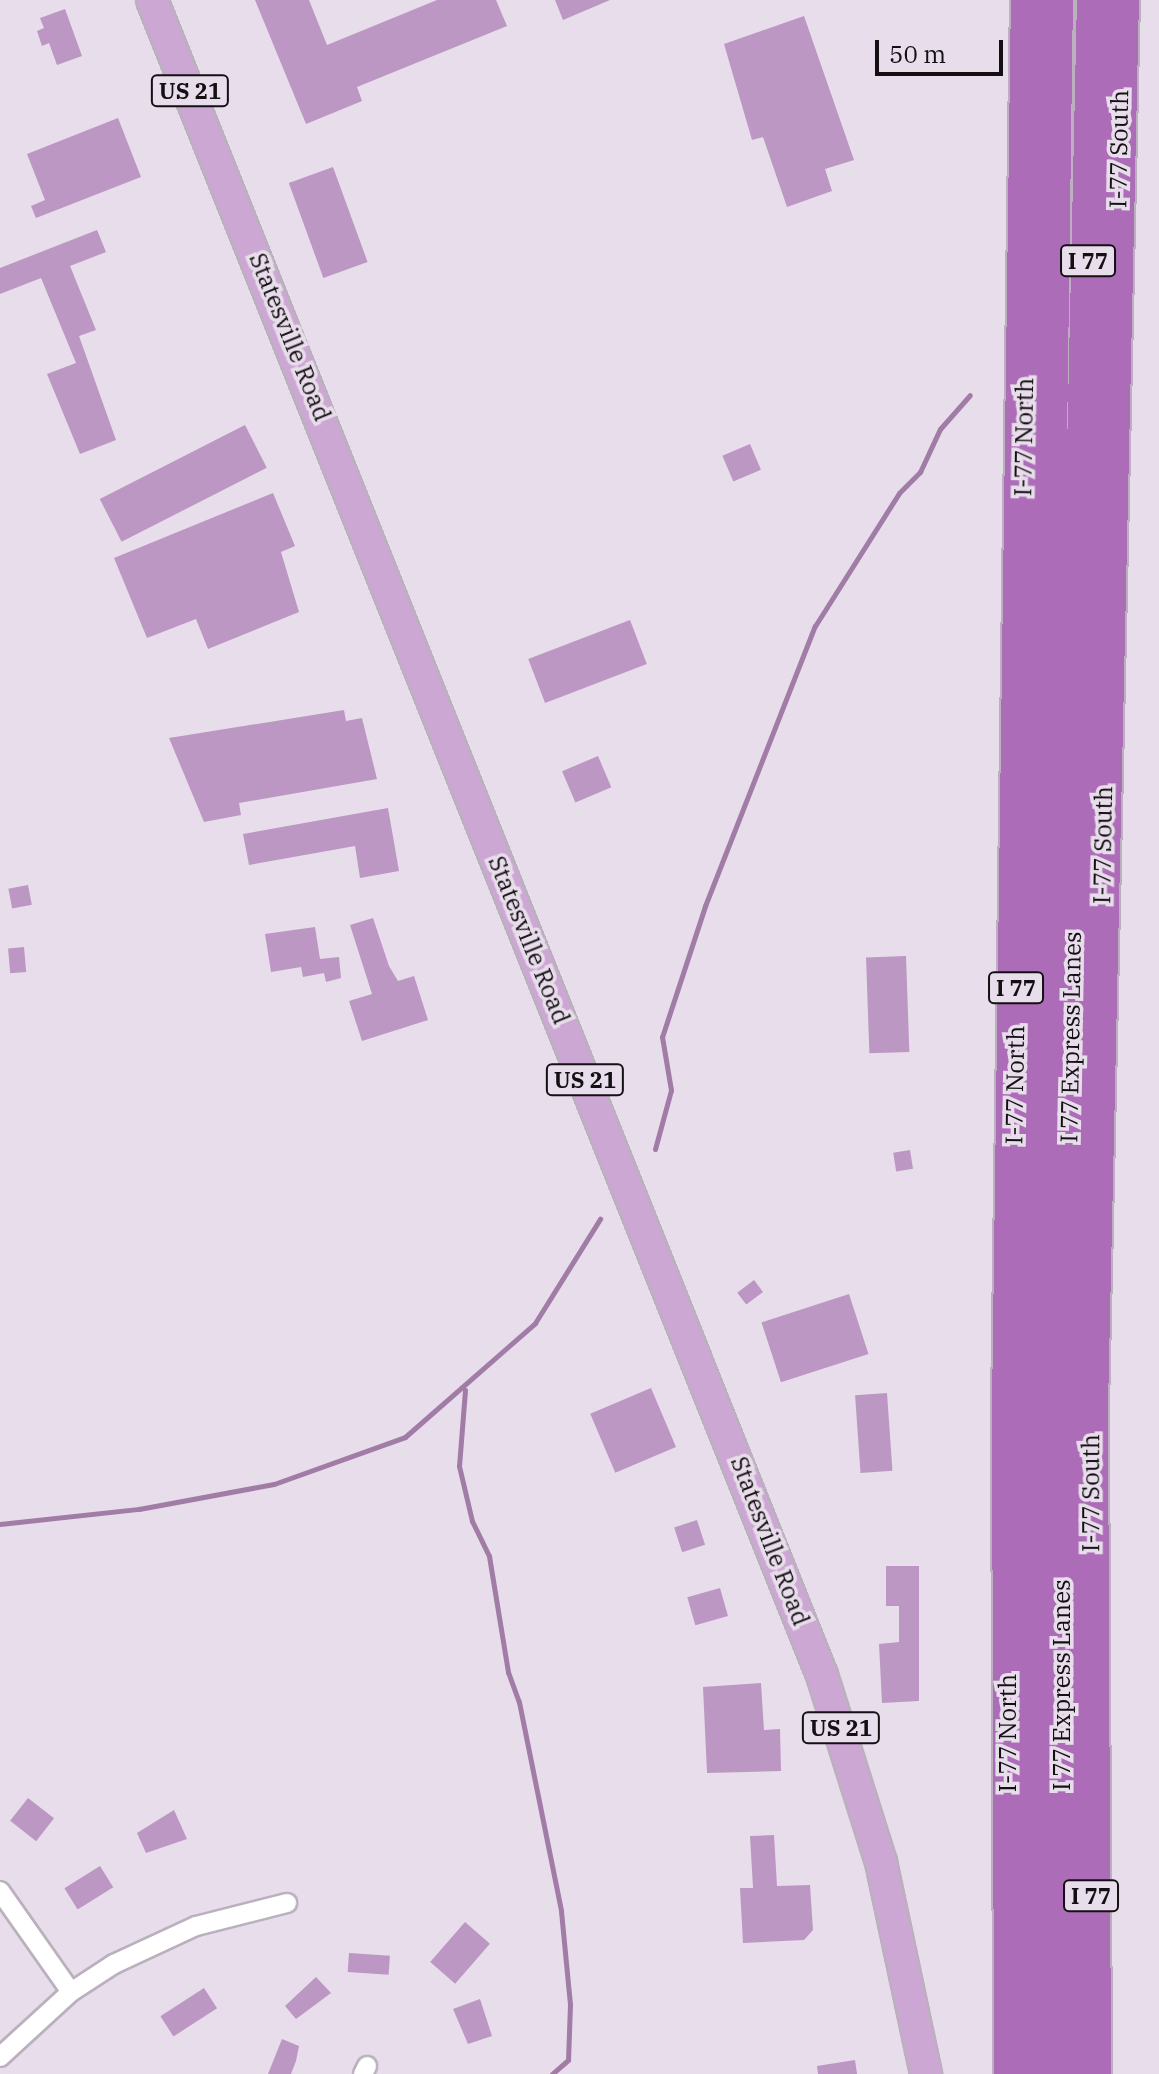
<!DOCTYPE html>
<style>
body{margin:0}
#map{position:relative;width:1159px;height:2074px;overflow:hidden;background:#e8ddea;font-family:"IBM Plex Serif",serif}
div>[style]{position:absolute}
.stream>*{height:5px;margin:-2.5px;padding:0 2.5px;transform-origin:2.5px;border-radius:2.5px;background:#a07ca7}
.building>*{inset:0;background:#bc97c3;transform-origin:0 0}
.roads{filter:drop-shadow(2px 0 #bbb0bd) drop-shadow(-2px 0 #bbb0bd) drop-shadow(0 2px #bbb0bd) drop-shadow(0 -2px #bbb0bd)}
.street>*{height:18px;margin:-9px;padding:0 9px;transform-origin:9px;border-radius:9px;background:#fff}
.primary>*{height:30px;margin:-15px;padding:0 15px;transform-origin:15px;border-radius:15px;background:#cda7d4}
.highway>*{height:34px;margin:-17px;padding:0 17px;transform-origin:17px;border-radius:17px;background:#ac6cb7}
span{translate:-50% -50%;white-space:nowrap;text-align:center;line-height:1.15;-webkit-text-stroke:7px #e8ddea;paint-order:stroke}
.shield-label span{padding:2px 6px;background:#e8ddea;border:2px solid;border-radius:6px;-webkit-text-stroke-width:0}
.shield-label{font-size:22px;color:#130f13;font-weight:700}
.street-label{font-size:24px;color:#130f13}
.scale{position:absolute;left:875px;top:40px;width:128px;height:36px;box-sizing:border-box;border:4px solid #130f13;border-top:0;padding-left:10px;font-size:24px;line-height:28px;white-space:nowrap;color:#130f13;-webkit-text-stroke:6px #e8ddea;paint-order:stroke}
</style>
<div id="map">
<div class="stream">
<div style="left:655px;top:1149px;width:61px;rotate:-74.8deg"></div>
<div style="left:671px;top:1090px;width:54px;rotate:-99.6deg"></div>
<div style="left:662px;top:1037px;width:138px;rotate:-71.8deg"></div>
<div style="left:705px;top:906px;width:301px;rotate:-68.6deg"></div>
<div style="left:815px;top:626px;width:157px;rotate:-57.7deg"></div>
<div style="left:899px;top:493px;width:30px;rotate:-45deg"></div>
<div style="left:920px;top:472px;width:47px;rotate:-65.1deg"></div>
<div style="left:940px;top:429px;width:45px;rotate:-48.6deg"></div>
<div style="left:465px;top:1390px;width:76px;rotate:94.5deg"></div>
<div style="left:459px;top:1466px;width:57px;rotate:76.7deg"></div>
<div style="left:472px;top:1521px;width:39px;rotate:64deg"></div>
<div style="left:489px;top:1556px;width:118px;rotate:80.7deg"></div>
<div style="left:508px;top:1672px;width:32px;rotate:70deg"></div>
<div style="left:519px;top:1702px;width:213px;rotate:78.6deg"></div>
<div style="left:561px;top:1911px;width:93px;rotate:84.5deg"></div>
<div style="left:570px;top:2004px;width:56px;rotate:92deg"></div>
<div style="left:568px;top:2060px;width:21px;rotate:139deg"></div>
<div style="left:0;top:1524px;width:140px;rotate:-6.2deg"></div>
<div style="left:139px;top:1509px;width:137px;rotate:-10.5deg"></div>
<div style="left:274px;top:1484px;width:139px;rotate:-19.7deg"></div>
<div style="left:405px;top:1437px;width:173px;rotate:-41.2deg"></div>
<div style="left:535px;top:1323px;width:123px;rotate:-58deg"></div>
</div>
<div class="building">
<div style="clip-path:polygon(255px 0,309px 0,327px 45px,437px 0,496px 0,507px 26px,357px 87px,362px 101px,306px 124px)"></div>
<div style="clip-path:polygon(555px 0,610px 0,563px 20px)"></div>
<div style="clip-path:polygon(65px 9px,82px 56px,57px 65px,49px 43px,42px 46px,37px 31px,44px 28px,40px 18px)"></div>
<div style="clip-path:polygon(804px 16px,854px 160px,825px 169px,832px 191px,787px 207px,763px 137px,752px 140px,724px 44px)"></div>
<div style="clip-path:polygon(118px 118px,141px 177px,36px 218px,31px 206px,45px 200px,27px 154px)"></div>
<div style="left:333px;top:167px;width:101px;height:47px;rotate:70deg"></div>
<div style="clip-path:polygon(97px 230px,106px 252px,70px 266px,96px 330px,79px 336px,116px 440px,80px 454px,47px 374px,76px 363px,41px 278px,0 294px,0 268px)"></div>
<div style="left:245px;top:425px;width:48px;height:163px;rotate:63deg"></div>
<div style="left:750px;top:444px;width:28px;height:30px;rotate:67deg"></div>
<div style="clip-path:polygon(273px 493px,295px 546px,281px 552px,299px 612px,208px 649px,196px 619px,147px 638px,114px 558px)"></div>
<div style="left:630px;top:620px;width:47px;height:109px;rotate:69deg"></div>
<div style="clip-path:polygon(344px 710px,346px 721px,362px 718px,377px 779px,239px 803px,241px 815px,204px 822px,169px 738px)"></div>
<div style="left:598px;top:756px;width:34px;height:39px;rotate:67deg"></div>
<div style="clip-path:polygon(388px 808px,399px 871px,360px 878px,355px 846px,249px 865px,243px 834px)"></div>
<div style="left:28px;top:885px;width:20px;height:20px;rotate:79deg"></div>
<div style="clip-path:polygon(373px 918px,389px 966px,398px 981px,414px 976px,428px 1020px,362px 1041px,349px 1001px,372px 994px,350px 925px)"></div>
<div style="clip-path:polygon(315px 927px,320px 959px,339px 957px,341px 978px,326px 982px,324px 973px,303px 977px,301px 967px,271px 972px,265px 934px)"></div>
<div style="left:24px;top:947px;width:25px;height:16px;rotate:85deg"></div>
<div style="left:906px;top:956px;width:96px;height:40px;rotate:88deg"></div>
<div style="left:910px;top:1150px;width:19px;height:17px;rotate:81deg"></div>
<div style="left:754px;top:1280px;width:15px;height:21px;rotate:53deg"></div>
<div style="left:849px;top:1294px;width:63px;height:92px;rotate:72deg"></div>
<div style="left:651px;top:1388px;width:64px;height:66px;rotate:67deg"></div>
<div style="left:887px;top:1393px;width:78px;height:32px;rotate:86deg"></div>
<div style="left:697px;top:1520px;width:26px;height:24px;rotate:72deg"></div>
<div style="clip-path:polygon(886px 1566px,919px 1566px,919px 1701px,882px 1703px,879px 1644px,899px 1642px,899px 1606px,886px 1606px)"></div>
<div style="left:720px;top:1588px;width:29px;height:34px;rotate:74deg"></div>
<div style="clip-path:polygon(761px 1683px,764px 1730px,780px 1729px,781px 1771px,707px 1773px,703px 1687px)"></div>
<div style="left:28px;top:1798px;width:33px;height:29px;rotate:38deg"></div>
<div style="clip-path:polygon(174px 1810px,187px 1839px,146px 1853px,137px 1833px)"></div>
<div style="clip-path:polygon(774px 1835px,777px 1886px,810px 1885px,813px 1930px,804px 1940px,743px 1943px,740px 1888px,753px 1888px,750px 1836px)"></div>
<div style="left:100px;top:1866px;width:25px;height:42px;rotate:58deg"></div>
<div style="left:465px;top:1922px;width:33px;height:53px;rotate:41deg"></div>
<div style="left:349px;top:1953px;width:41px;height:19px;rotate:4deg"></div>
<div style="clip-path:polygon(316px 1977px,331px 1993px,296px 2019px,285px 2006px)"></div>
<div style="left:204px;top:1988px;width:24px;height:52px;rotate:57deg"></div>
<div style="clip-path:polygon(480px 1999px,492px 2036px,468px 2044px,453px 2009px)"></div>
<div style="clip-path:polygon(282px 2039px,299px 2046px,296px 2061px,291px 2074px,268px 2074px)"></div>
<div style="clip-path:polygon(855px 2060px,857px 2074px,818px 2074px,817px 2066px)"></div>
</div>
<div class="roads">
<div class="street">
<div style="left:0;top:1891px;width:123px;rotate:54.9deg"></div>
<div style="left:0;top:2057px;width:96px;rotate:-42.5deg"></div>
<div style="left:71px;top:1992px;width:51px;rotate:-33.1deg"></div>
<div style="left:114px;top:1964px;width:90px;rotate:-24.9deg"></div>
<div style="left:196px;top:1926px;width:94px;rotate:-14.2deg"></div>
<div style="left:363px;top:2074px;width:9px;rotate:-63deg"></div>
</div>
<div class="primary">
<div style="left:152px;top:0;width:1804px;rotate:68.2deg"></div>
<div style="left:822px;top:1675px;width:196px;rotate:72.5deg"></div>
<div style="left:881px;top:1862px;width:217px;rotate:78deg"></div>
</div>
<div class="highway">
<div style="left:1011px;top:2074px;width:667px;rotate:-90.17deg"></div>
<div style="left:1009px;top:1407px;width:1407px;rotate:-89.23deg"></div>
<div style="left:1039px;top:2074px;width:667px;rotate:-90.17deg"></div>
<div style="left:1037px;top:1407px;width:1407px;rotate:-89.23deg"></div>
<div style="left:1066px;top:2074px;width:667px;rotate:-90.26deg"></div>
<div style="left:1063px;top:1407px;width:1407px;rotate:-88.74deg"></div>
<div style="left:1094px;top:2074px;width:667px;rotate:-90.26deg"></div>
<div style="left:1091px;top:1407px;width:1407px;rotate:-88.74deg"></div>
</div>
</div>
<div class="shield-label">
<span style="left:190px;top:91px">US 21</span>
<span style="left:1088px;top:261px">I 77</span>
<span style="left:1016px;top:988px">I 77</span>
<span style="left:585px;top:1080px">US 21</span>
<span style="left:841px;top:1728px">US 21</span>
<span style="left:1091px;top:1896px">I 77</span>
</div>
<div class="street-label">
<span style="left:1119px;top:149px;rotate:-89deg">I-77 South</span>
<span style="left:290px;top:337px;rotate:68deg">Statesville Road</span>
<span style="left:1024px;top:437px;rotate:-89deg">I-77 North</span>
<span style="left:1103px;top:845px;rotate:-89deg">I-77 South</span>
<span style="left:529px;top:940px;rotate:68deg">Statesville Road</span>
<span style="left:1071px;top:1037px;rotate:-89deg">I 77 Express Lanes</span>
<span style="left:1015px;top:1085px;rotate:-89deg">I-77 North</span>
<span style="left:1091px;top:1493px;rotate:-90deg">I-77 South</span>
<span style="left:770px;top:1541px;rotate:69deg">Statesville Road</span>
<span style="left:1062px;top:1685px;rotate:-90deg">I 77 Express Lanes</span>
<span style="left:1008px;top:1733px;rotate:-90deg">I-77 North</span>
</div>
<div class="scale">50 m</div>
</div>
